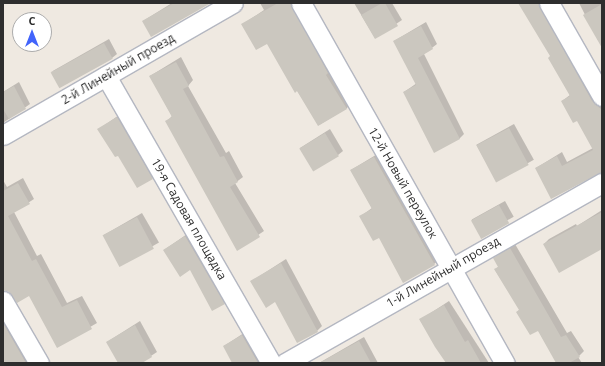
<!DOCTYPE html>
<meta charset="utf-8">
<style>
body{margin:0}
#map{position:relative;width:605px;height:366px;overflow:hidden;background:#efe9e1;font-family:"Open Sans",sans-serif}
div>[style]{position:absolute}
.shadow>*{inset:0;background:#0003;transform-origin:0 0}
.building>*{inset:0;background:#cbc7bf;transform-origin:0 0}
.roads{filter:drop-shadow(1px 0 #b4b7c1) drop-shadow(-1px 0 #b4b7c1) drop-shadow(0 1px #b4b7c1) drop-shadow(0 -1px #b4b7c1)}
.street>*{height:19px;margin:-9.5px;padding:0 9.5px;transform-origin:9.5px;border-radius:9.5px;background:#fff}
span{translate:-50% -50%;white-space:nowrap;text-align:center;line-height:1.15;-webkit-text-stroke:3.5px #fff;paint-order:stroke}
.street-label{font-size:12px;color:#2e2e2e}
.frame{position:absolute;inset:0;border:4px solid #2e2e2e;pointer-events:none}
.north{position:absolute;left:12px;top:12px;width:40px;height:40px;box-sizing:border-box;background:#fff;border:1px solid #ababab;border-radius:50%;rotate:0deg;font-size:11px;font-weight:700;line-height:16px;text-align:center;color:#2e2e2e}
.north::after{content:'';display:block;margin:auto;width:14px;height:18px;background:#4264fb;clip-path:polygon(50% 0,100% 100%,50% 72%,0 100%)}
</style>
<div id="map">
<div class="shadow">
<div style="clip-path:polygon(172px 3px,207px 3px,143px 21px)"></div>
<div style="clip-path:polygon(260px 3px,296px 3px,351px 103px,347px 108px,319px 125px,267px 43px,243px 24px,264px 10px)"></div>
<div style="clip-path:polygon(354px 3px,392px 3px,402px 20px,375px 38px)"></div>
<div style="clip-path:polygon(519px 3px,544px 3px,602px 100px,602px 172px,536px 168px,562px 152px,567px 162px,593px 148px,577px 119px,562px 101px,570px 95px,551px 56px)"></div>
<div style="clip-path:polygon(579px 3px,602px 3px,602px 38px,598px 40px)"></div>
<div style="clip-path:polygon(426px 22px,437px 44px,424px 54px,464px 134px,459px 139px,404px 92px,417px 83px,394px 41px)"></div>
<div style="clip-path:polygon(109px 39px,117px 54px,112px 58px,51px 72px)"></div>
<div style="clip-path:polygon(181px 57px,193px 80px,188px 86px,226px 153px,229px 151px,243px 177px,235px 183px,264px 231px,237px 249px,167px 121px,172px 116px,150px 76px)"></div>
<div style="clip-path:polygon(19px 82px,30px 104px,3px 123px,3px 92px)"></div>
<div style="clip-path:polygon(122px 113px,157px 173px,152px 178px,99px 129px)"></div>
<div style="left:514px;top:124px;width:41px;height:43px;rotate:61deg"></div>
<div style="clip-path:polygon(330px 129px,343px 151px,338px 155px,300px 148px)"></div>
<div style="clip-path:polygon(379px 153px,439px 260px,434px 264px,379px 236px,361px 216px,372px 208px,351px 170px)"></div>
<div style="clip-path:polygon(23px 178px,34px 199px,14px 212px,37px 256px,41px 254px,67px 303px,82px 296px,97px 323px,57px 346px,30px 295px,3px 258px,3px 180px,7px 187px)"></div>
<div style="left:505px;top:201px;width:18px;height:38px;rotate:61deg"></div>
<div style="clip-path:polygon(602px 210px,602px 249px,544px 244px,549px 239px,576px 224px,577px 226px)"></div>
<div style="left:142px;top:213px;width:34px;height:44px;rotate:60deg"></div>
<div style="clip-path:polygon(190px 232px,229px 299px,224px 303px,191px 269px,164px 250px)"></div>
<div style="clip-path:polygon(515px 244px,567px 333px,571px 331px,584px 351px,578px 357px,582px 363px,557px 363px,538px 330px,517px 312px,520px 309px,495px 270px,499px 266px,494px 258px)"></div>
<div style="clip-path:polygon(286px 259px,322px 326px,317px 331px,252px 281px)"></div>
<div style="clip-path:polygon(449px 301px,489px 363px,447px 363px,420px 320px)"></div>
<div style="clip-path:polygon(3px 310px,34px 363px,3px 363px)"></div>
<div style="clip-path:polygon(140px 321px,157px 352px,140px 363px,119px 363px,107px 342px)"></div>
<div style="clip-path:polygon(247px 331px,266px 363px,234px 363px,224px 346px)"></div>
<div style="clip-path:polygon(364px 337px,378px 363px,319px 363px)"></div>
</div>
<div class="building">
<div style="clip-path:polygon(174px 3px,211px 3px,151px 37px,142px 21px)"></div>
<div style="clip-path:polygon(278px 3px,290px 3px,328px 73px,326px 75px,347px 109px,318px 126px,297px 91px,295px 93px,267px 44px,256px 50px,241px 24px)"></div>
<div style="clip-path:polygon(382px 3px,385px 3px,398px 26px,375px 39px,361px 15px)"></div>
<div style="clip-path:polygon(518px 3px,538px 3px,592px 101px,602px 110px,602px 172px,551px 199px,535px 168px,557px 156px,562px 166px,593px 150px,577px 121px,573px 123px,561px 101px,570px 96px,548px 58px,550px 56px)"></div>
<div style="clip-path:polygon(602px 4px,602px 48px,583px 15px)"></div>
<div style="clip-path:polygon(421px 26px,433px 49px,418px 58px,460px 139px,434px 153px,403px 92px,416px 85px,393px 41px)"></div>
<div style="left:104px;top:43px;width:18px;height:61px;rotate:61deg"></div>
<div style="clip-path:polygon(176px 62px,189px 86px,183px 89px,220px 157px,224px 156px,238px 182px,230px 187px,260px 237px,237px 251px,165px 121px,172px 117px,149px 76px)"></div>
<div style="clip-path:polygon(14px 86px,26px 109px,9px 119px,3px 109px,3px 92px)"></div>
<div style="clip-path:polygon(117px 117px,153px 179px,137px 188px,118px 156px,115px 157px,97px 129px)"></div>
<div style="left:509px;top:128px;width:42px;height:37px;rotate:62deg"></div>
<div style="left:325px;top:133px;width:27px;height:30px;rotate:59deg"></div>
<div style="clip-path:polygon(374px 157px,435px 265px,403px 283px,379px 238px,373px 241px,359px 216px,372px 209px,350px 170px)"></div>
<div style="clip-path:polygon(18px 183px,30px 204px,8px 216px,32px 261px,36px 259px,62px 307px,77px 300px,92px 329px,57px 348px,29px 296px,17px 303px,9px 292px,3px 290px,3px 191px)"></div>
<div style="left:499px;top:205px;width:21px;height:32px;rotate:61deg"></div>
<div style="clip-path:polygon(602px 212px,602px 249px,559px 273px,543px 244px)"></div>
<div style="left:137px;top:217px;width:36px;height:39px;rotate:62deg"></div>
<div style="clip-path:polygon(185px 236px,225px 304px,212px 311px,190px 270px,180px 277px,163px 250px)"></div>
<div style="clip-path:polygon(510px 248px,561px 337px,566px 335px,580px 357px,569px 363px,556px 363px,538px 331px,530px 335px,516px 312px,519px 310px,494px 269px,498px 267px,493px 258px)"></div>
<div style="clip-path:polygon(281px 263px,318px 332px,297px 343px,275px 302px,266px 308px,250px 281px)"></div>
<div style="clip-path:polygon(444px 305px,465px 342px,468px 340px,481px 363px,446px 363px,435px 347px,419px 319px)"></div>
<div style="clip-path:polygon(3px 323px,26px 363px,3px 363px)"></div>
<div style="clip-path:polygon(135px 325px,152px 357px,142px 363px,118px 363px,106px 342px)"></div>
<div style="clip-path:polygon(242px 335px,258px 363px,232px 363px,223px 346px)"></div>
<div style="clip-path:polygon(359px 341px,371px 363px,319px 363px)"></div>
</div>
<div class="roads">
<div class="street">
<div style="left:301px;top:3px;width:414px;rotate:60.5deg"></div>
<div style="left:549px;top:3px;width:107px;rotate:60.3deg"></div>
<div style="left:106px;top:76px;width:331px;rotate:60.1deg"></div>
<div style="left:3px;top:135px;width:265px;rotate:-29.9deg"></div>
<div style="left:3px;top:301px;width:72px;rotate:59.9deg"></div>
<div style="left:285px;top:363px;width:365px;rotate:-29.6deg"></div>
</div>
</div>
<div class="street-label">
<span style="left:118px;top:69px;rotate:-30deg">2-й Линейный проезд</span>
<span style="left:403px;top:183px;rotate:60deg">12-й Новый переулок</span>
<span style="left:189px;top:219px;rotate:60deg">19-я Садовая площадка</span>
<span style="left:443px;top:272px;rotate:-30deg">1-й Линейный проезд</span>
</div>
<div class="frame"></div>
<div class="north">С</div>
</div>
